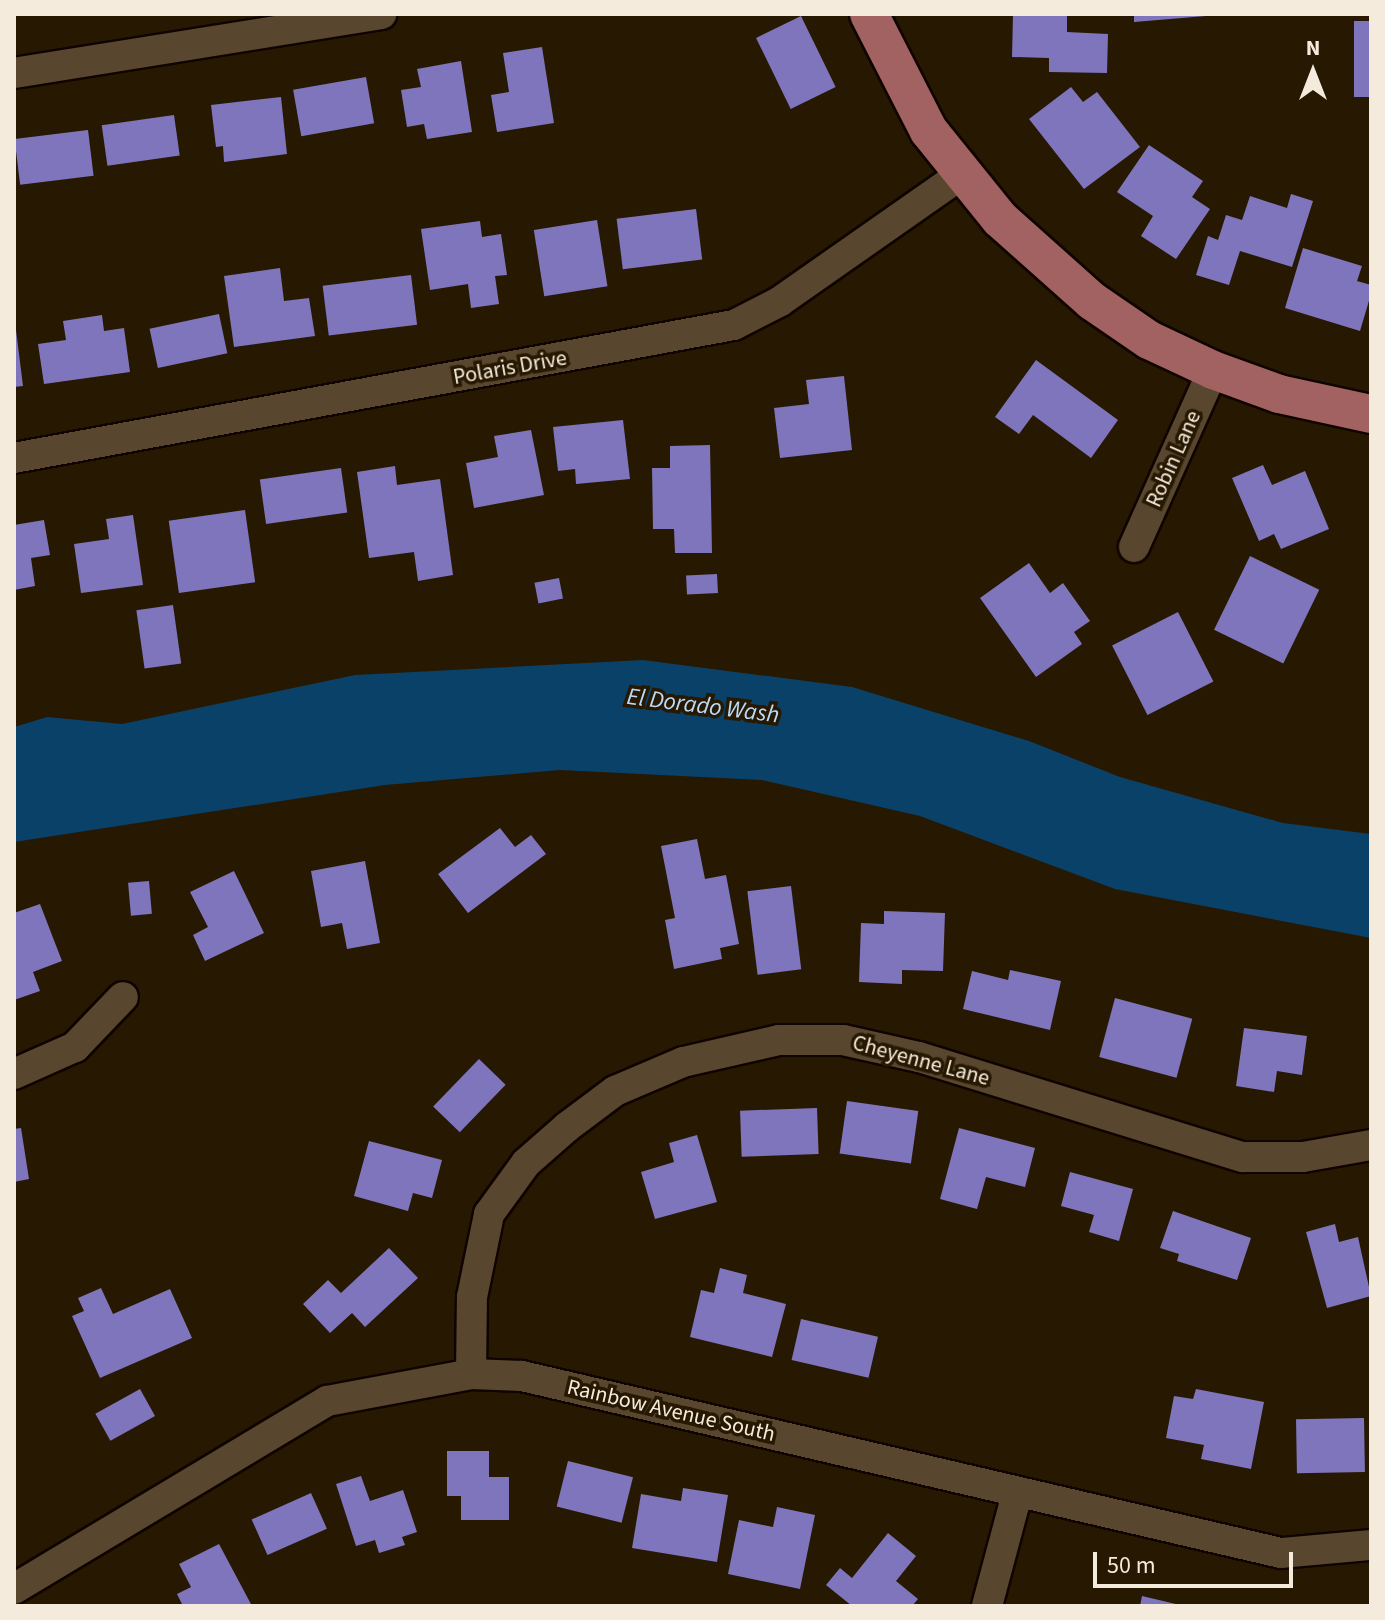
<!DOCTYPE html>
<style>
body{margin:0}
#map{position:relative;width:1385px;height:1620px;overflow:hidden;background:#271801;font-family:"Source Sans 3",sans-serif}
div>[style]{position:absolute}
.water>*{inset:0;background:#0a4168}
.building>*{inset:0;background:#7f75bc;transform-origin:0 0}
.roads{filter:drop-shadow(2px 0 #0f0400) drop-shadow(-2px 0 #0f0400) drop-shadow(0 2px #0f0400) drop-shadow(0 -2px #0f0400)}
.minor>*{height:30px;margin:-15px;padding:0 15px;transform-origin:15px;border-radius:15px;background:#58472e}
.major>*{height:38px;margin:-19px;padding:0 19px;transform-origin:19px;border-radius:19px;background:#a16261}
span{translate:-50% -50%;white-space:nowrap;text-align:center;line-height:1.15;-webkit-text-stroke:7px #271801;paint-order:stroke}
.street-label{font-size:22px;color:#f5ebdc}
.water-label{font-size:24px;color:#badbf9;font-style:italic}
.frame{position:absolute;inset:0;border:16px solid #f5ebdc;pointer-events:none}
.north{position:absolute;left:1273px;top:32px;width:80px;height:80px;-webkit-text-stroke:6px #271801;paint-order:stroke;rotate:0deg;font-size:22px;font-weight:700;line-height:32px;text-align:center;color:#f5ebdc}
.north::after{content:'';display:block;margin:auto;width:28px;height:36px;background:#f5ebdc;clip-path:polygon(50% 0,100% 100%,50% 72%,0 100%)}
.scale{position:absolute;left:1093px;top:1552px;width:200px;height:36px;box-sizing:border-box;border:4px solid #f5ebdc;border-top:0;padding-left:10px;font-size:24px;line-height:28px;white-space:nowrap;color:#f5ebdc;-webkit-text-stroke:6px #271801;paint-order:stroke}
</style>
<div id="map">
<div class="water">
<div style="clip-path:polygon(643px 660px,852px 687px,1029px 741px,1120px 777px,1283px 823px,1371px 834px,1371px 938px,1115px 889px,920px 816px,762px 780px,560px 770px,385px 785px,14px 842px,14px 727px,47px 717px,122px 724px,355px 675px)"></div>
</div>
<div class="building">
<div style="clip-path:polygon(1013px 14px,1067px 14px,1067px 32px,1108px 34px,1107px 73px,1049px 72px,1049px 58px,1012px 57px)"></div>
<div style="clip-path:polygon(1134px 14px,1206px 14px,1206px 16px,1134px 22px)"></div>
<div style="left:801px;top:16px;width:79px;height:50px;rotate:64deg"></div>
<div style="left:1354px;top:21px;width:17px;height:76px"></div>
<div style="clip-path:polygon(542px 47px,554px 123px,497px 132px,491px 95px,509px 92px,503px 53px)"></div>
<div style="clip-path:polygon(461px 61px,472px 132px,427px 139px,424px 124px,407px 127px,401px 90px,421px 87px,417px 69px)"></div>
<div style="left:366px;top:77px;width:47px;height:74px;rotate:80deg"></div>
<div style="clip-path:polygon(1071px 87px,1083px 102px,1097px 92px,1140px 147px,1084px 189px,1029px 119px)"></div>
<div style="clip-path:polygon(281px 97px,287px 154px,224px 162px,223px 146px,216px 147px,211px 105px)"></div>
<div style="left:174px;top:115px;width:41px;height:73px;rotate:82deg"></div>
<div style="left:88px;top:130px;width:46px;height:74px;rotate:83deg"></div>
<div style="clip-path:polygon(1149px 145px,1203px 181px,1192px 197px,1210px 209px,1176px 259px,1141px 236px,1153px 216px,1117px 192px)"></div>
<div style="clip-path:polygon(1291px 194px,1313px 201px,1292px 267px,1240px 251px,1229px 285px,1196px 275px,1208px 236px,1218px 240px,1226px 215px,1242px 220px,1250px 196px,1287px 208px)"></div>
<div style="left:696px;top:209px;width:51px;height:80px;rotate:83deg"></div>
<div style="left:597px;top:220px;width:67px;height:64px;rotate:81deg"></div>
<div style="clip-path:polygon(480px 221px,482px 237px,501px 234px,507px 275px,495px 276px,499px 304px,471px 308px,468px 284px,430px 290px,421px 229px)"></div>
<div style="clip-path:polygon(1303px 248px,1362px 266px,1357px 281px,1371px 285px,1371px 294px,1360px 331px,1285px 308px)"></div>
<div style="clip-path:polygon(280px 268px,284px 301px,309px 298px,315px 336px,234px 347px,224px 276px)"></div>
<div style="left:411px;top:275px;width:50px;height:89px;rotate:83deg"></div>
<div style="left:219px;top:314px;width:40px;height:71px;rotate:78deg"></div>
<div style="clip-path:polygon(102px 315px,104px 331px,124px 328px,130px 372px,44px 384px,38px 344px,66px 340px,63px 321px)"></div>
<div style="clip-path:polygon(16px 330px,23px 386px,14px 387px,14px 331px)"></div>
<div style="clip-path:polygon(1036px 360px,1118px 420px,1091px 458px,1033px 415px,1019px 434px,995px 417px)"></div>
<div style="clip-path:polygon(844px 376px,852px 450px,780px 458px,774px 408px,809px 404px,806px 380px)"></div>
<div style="clip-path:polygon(623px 420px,630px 479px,576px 484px,575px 469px,558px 471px,553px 427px)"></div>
<div style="clip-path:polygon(531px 430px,544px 495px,474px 508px,466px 463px,498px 457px,494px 436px)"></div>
<div style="clip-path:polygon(710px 445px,712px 553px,675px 553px,674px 529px,653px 529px,652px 468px,670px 468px,670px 446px)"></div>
<div style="clip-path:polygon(1263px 465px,1272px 485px,1305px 471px,1329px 529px,1281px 549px,1274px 534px,1259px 541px,1232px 478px)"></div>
<div style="clip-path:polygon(395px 466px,397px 485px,440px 479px,453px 575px,418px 581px,414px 552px,369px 558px,357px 472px)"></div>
<div style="left:341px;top:468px;width:45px;height:82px;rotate:82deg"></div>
<div style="left:245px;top:510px;width:73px;height:77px;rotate:82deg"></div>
<div style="clip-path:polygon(133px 515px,143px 585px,81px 593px,74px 544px,109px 539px,106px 519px)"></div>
<div style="clip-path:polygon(44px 520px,50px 555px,31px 558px,35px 586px,14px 590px,14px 525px)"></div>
<div style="left:1250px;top:556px;width:77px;height:82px;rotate:26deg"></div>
<div style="clip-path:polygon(1029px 563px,1050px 593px,1063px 583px,1090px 621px,1074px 632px,1082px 644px,1036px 677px,980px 598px)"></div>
<div style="left:717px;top:574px;width:19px;height:31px;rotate:87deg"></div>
<div style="left:559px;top:578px;width:21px;height:25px;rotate:79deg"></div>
<div style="left:173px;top:605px;width:59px;height:37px;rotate:82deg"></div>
<div style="left:1178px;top:612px;width:78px;height:74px;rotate:63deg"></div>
<div style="clip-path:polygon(500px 828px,515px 847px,531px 835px,546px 854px,468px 913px,438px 874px)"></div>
<div style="clip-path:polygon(697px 839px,705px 879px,726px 875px,739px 944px,720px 948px,722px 959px,674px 969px,665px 920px,675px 918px,661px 846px)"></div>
<div style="clip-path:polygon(365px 861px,380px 943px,347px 949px,342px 923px,321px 927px,311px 871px)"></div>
<div style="clip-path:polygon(234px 871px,264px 933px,205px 961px,193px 935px,208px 927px,190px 892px)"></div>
<div style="left:149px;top:881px;width:33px;height:21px;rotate:85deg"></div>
<div style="left:791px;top:886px;width:84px;height:44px;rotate:83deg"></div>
<div style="clip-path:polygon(40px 904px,62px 961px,33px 972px,40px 991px,14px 1000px,14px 913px)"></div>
<div style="clip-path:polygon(884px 911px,945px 913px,943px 971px,902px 970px,902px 984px,859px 982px,861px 923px,884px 924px)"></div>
<div style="clip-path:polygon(1010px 970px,1061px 981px,1050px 1030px,963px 1009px,972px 971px,1008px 980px)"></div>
<div style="left:1115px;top:998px;width:80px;height:61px;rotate:15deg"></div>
<div style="clip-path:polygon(1244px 1028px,1307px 1036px,1302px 1075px,1277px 1071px,1274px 1092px,1236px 1086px)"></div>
<div style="left:479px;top:1059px;width:37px;height:66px;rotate:44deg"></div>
<div style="left:847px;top:1101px;width:72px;height:53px;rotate:8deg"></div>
<div style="left:817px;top:1108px;width:46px;height:77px;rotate:88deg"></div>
<div style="clip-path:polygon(21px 1128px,29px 1179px,14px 1182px,14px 1129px)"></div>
<div style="clip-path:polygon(959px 1128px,1035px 1148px,1025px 1187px,986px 1177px,977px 1209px,940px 1199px)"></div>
<div style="clip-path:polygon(697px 1135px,717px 1202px,655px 1219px,641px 1172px,674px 1162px,669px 1143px)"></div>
<div style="clip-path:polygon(369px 1141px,442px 1160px,432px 1198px,413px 1193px,408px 1211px,354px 1196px)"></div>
<div style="clip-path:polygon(1070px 1172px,1133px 1189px,1119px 1241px,1089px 1232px,1094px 1215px,1061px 1206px)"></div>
<div style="clip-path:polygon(1173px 1211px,1251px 1238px,1237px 1280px,1177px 1261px,1179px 1254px,1160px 1248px)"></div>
<div style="clip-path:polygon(1335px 1224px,1339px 1242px,1358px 1237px,1371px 1296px,1327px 1308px,1306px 1232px)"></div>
<div style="clip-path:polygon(389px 1248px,418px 1278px,365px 1327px,352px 1313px,330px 1333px,303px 1304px,328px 1280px,341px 1293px)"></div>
<div style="clip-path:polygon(720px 1268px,747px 1275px,743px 1293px,786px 1304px,772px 1357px,690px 1337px,701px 1290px,714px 1293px)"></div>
<div style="clip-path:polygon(101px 1288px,113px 1314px,170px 1289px,192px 1338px,100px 1378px,72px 1316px,84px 1311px,78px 1298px)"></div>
<div style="left:801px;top:1319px;width:79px;height:42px;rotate:13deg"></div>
<div style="left:140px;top:1389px;width:31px;height:51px;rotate:61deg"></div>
<div style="clip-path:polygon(1196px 1389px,1264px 1402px,1251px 1469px,1201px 1459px,1204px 1445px,1166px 1438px,1174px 1396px,1193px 1399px)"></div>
<div style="left:1364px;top:1418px;width:54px;height:68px;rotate:89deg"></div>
<div style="clip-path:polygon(447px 1451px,489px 1451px,489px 1477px,509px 1477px,509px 1520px,461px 1520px,461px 1496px,447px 1496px)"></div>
<div style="left:568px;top:1461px;width:67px;height:47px;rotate:14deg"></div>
<div style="clip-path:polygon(361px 1476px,370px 1501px,403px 1490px,417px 1532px,402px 1537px,405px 1545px,379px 1553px,375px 1540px,356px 1546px,336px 1484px)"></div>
<div style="clip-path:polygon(683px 1488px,728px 1495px,717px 1562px,632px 1548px,641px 1494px,681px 1501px)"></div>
<div style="left:311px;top:1493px;width:39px;height:65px;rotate:66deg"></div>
<div style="clip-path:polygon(777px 1507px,815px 1515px,800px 1589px,728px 1574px,739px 1520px,773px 1527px)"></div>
<div style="clip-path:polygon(888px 1533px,916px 1556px,896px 1581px,918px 1599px,912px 1606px,852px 1606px,826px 1585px,840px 1568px,852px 1578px)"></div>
<div style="clip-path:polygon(219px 1544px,252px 1606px,183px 1606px,177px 1594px,191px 1587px,179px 1564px)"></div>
<div style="clip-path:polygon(1142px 1596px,1180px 1605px,1180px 1606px,1140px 1606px)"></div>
</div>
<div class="roads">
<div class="minor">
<div style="left:14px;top:73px;width:372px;rotate:-9.1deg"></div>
<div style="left:14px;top:458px;width:732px;rotate:-10.47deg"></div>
<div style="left:734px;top:325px;width:51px;rotate:-27.1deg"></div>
<div style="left:779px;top:302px;width:225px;rotate:-35deg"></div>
<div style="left:1134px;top:547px;width:194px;rotate:-65.9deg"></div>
<div style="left:14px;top:1074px;width:67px;rotate:-23.9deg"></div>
<div style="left:75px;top:1047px;width:69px;rotate:-46.2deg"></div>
<div style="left:471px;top:1374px;width:77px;rotate:-89.3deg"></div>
<div style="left:472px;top:1297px;width:85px;rotate:-78.4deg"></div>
<div style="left:489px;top:1214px;width:63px;rotate:-54deg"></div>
<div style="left:526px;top:1163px;width:55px;rotate:-41.3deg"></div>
<div style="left:567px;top:1127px;width:60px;rotate:-36.9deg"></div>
<div style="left:615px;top:1091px;width:74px;rotate:-23.1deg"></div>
<div style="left:683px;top:1062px;width:98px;rotate:-12.9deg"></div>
<div style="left:779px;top:1040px;width:64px"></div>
<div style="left:843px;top:1040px;width:78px;rotate:12.6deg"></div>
<div style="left:919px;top:1057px;width:339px;rotate:17.2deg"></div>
<div style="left:1243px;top:1157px;width:60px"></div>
<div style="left:1303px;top:1157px;width:69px;rotate:-10deg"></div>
<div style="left:14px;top:1589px;width:365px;rotate:-31deg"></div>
<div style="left:327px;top:1401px;width:147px;rotate:-10.6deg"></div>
<div style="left:471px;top:1374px;width:51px;rotate:2.2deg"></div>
<div style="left:522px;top:1376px;width:779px;rotate:13.13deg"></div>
<div style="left:1281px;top:1553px;width:90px;rotate:-5.1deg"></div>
<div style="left:987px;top:1606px;width:116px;rotate:-75deg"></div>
</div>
<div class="major">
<div style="left:869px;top:14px;width:131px;rotate:62.9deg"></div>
<div style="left:929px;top:131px;width:113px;rotate:51.1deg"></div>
<div style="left:1000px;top:219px;width:123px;rotate:41.7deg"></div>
<div style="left:1092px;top:301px;width:69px;rotate:34.4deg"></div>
<div style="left:1149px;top:340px;width:71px;rotate:25.1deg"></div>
<div style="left:1213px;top:370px;width:70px;rotate:20deg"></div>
<div style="left:1279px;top:394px;width:94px;rotate:12.3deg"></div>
</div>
</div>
<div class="street-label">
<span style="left:510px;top:368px;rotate:-10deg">Polaris Drive</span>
<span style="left:1174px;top:459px;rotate:-66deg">Robin Lane</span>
<span style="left:921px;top:1061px;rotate:15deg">Cheyenne Lane</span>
<span style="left:671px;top:1411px;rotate:13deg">Rainbow Avenue South</span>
</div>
<div class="water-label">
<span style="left:703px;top:706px;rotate:7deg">El Dorado Wash</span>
</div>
<div class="frame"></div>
<div class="north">N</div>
<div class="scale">50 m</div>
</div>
